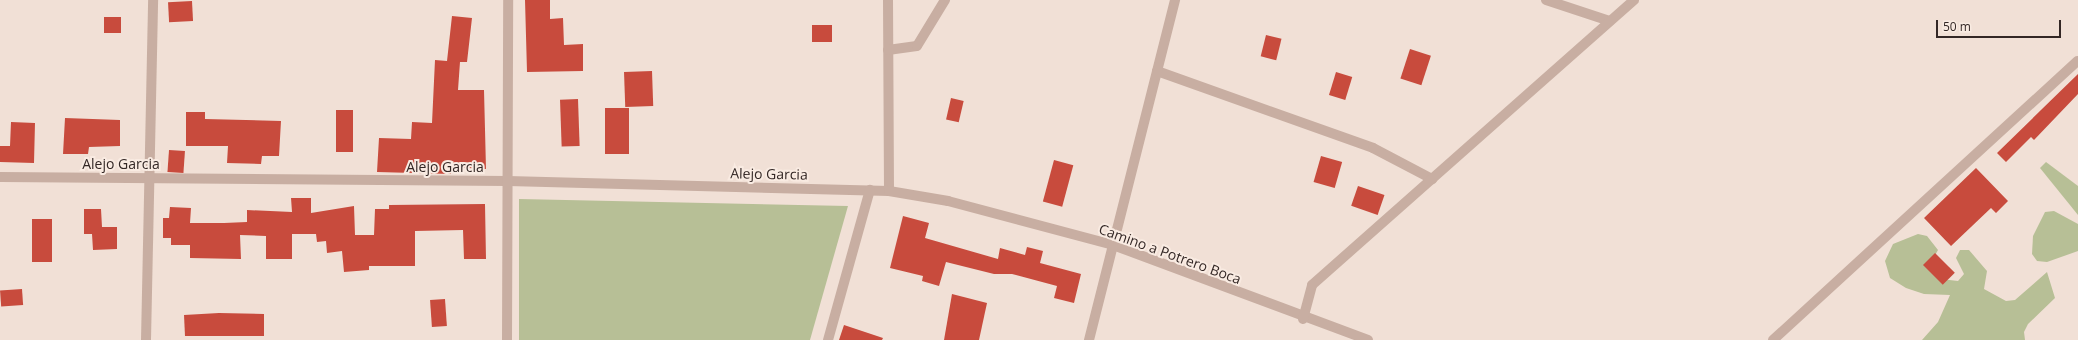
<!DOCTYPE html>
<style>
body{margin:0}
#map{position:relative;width:2078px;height:340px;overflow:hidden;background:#f1e0d6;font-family:"Open Sans",sans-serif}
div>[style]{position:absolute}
.green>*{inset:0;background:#b7bf96}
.building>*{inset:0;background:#c84b3d;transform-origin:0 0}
.street>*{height:10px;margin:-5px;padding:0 5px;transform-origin:5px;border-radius:5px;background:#c8aea2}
span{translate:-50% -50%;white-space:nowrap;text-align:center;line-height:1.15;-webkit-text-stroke:4px #f9ebe2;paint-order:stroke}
.street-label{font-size:14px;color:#332725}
.scale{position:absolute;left:1936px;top:20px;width:125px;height:18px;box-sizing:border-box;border:2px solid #332725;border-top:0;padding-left:5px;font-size:12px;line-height:14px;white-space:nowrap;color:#332725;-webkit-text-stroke:3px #f9ebe2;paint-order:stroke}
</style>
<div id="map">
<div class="green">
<div style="clip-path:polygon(2046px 162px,2078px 186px,2078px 215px,2040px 168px)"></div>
<div style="clip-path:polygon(519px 199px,848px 206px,810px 340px,519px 340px)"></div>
<div style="clip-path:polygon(2054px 211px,2078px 224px,2078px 251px,2047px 262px,2037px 261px,2032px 254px,2033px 236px,2045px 212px)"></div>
<div style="clip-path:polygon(1918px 234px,1927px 236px,1938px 250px,1929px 266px,1941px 279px,1958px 281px,1964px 274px,1956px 258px,1960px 250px,1969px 250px,1987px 271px,1984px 289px,2006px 301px,2015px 300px,2047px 272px,2055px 298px,2028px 324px,2024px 332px,2025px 340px,1922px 340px,1938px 322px,1950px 295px,1924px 294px,1906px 288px,1890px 278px,1885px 261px,1893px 244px)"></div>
</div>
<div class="building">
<div style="clip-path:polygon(525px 0,550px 0,550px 19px,563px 18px,564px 45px,583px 44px,583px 71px,527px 72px)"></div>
<div style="left:192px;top:1px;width:20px;height:24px;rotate:87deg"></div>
<div style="clip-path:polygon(452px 16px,472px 18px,467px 62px,460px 62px,458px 90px,484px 90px,486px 169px,451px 167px,451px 174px,377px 172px,379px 138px,411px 139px,412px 122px,432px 123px,435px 60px,447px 61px)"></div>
<div style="left:104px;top:17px;width:17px;height:16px"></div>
<div style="left:812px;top:25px;width:20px;height:17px"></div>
<div style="left:1266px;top:35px;width:16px;height:22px;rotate:14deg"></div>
<div style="left:1410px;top:49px;width:22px;height:31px;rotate:18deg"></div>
<div style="left:652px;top:71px;width:35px;height:28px;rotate:88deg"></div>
<div style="left:1336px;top:72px;width:17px;height:24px;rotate:17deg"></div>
<div style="clip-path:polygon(2078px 74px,2078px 94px,2034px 140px,2031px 137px,2006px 162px,1997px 153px)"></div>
<div style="left:951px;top:98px;width:13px;height:22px;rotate:13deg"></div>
<div style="left:578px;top:99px;width:47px;height:18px;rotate:88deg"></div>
<div style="left:605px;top:108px;width:24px;height:46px"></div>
<div style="left:336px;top:110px;width:17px;height:42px"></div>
<div style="clip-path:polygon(186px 112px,205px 112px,205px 119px,281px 121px,279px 156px,262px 156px,261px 164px,227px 163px,228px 146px,186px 146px)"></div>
<div style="clip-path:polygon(65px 118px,120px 120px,120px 146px,89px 147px,88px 154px,63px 154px)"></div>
<div style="clip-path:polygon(11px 122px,35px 123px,34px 163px,0 162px,0 146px,10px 146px)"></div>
<div style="left:169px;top:150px;width:16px;height:22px;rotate:4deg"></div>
<div style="left:1321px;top:156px;width:22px;height:27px;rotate:16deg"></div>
<div style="left:1054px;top:160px;width:20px;height:43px;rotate:15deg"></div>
<div style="clip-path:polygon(1976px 168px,2008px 201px,1996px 213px,1991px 208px,1951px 246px,1924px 218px)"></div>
<div style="left:1358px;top:186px;width:28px;height:21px;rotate:19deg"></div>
<div style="clip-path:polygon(291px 198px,311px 198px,311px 213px,354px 206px,355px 235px,374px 235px,375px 209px,389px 209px,389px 205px,485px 204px,486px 259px,464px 259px,463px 230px,415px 231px,415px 266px,369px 266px,369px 270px,344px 272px,342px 251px,327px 253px,326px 241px,317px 242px,316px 234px,292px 234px,292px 259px,266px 259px,266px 236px,240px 235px,241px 259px,190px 258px,190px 245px,171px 245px,171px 238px,163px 238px,163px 218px,169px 218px,170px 207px,191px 208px,190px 223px,224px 223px,247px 222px,247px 210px,292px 212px)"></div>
<div style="clip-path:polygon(84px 209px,101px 209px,102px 227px,117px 227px,117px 249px,93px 250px,92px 234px,84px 234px)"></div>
<div style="clip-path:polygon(903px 216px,929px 223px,925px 238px,998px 259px,1000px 248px,1025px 255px,1027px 247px,1043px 251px,1040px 263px,1081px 274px,1074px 303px,1054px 298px,1057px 286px,1012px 274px,994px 274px,946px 262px,939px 286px,922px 281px,923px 276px,890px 268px)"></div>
<div style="left:32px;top:219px;width:20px;height:43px"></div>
<div style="left:1935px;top:253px;width:28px;height:17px;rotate:45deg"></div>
<div style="left:22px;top:289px;width:16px;height:22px;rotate:86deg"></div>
<div style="clip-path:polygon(952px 294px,987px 303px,979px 340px,944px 340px)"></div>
<div style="left:445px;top:299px;width:27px;height:15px;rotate:86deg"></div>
<div style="clip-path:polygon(219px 313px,264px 314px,264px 336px,185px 336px,184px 315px)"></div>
<div style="clip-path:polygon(844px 325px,883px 338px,882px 340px,839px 340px)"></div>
</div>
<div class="street">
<div style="left:888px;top:0;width:191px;rotate:89.7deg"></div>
<div style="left:1546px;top:0;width:67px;rotate:18.2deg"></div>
<div style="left:888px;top:50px;width:29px;rotate:-8deg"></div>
<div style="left:917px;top:46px;width:54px;rotate:-58.7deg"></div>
<div style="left:1157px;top:71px;width:229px;rotate:19.6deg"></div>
<div style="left:1373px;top:148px;width:67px;rotate:27.7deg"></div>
<div style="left:0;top:177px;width:507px;rotate:0.45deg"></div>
<div style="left:507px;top:181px;width:382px;rotate:1.5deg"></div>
<div style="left:889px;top:191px;width:60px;rotate:9.6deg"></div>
<div style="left:948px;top:201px;width:171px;rotate:14.9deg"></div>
<div style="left:1113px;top:245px;width:272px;rotate:20.4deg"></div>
<div style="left:1303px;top:319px;width:35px;rotate:-75deg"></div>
<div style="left:1312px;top:285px;width:430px;rotate:-41.5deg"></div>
<div style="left:146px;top:340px;width:340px;rotate:-88.8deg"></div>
<div style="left:507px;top:340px;width:340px;rotate:-89.8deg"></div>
<div style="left:828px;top:340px;width:156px;rotate:-74.4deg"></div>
<div style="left:1089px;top:340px;width:351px;rotate:-75.8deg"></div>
<div style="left:1773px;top:340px;width:413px;rotate:-42.5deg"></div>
</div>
<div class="street-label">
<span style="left:121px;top:164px">Alejo Garcia</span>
<span style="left:445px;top:167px">Alejo Garcia</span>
<span style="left:769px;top:174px;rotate:1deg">Alejo Garcia</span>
<span style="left:1170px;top:254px;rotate:20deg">Camino a Potrero Boca</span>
</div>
<div class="scale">50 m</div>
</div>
